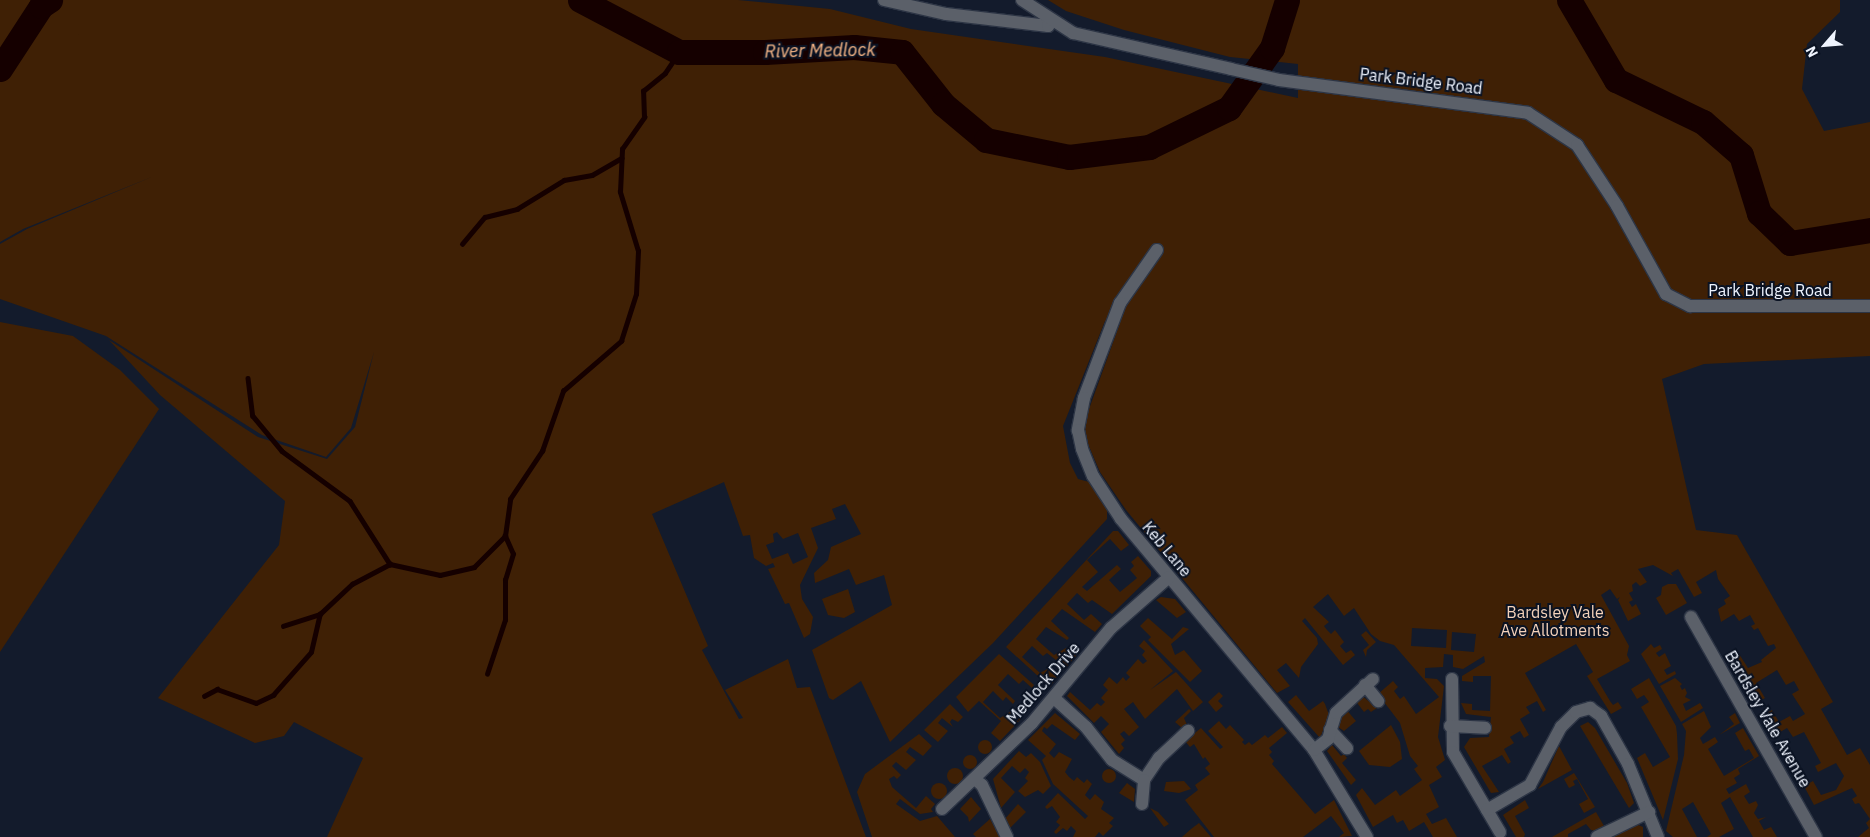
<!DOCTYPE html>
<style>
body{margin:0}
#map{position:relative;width:1870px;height:837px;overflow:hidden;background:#131b2c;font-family:"IBM Plex Sans",sans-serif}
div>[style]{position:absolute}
.green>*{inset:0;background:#3f2005}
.round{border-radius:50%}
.stream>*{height:4.5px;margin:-2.25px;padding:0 2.25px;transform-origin:2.25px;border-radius:2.25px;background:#150000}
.river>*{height:25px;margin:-12.5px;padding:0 12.5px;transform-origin:12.5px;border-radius:12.5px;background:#150000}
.roads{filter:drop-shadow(1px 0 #2d3545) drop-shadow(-1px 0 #2d3545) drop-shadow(0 1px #2d3545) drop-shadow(0 -1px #2d3545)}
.minor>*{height:12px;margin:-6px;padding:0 6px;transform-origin:6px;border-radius:6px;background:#5b6069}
span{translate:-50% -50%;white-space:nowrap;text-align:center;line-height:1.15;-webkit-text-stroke:4px #0a1222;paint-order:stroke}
.street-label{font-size:16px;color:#eff4fe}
.park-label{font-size:16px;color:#f4d2ba}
.water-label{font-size:18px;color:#fbb887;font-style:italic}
.north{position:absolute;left:1800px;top:20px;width:50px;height:50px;-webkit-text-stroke:4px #0a1222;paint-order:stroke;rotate:243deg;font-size:14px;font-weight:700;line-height:20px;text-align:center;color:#eff4fe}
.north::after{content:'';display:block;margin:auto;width:18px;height:22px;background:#eff4fe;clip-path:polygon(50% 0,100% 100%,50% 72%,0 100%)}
</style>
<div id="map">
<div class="green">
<div style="clip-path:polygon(evenodd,0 0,738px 0,830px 9px,911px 29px,1105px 57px,1298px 98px,1298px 64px,1230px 57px,1124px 30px,1066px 11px,1048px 0,1840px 0,1840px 12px,1807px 44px,1802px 89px,1824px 131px,1870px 122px,1870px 356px,1704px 364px,1662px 379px,1696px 530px,1737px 535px,1833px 702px,1821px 709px,1847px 755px,1860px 748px,1870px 765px,1870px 837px,1858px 837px,1869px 828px,1866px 823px,1870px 819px,1859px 803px,1855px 804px,1852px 799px,1857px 796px,1852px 788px,1814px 805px,1804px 786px,1813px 781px,1821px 795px,1836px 790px,1844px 776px,1836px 763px,1818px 772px,1815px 766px,1821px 763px,1804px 732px,1793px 737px,1787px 728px,1775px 735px,1763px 715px,1772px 710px,1779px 722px,1790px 716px,1793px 721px,1805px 714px,1792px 694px,1799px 690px,1794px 681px,1786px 685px,1777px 670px,1756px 683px,1765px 698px,1756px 703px,1730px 659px,1739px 654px,1748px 668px,1762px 662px,1761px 660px,1776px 648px,1774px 644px,1768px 646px,1758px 628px,1754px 630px,1751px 626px,1755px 624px,1750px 615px,1739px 621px,1734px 614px,1721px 622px,1718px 609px,1726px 604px,1724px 600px,1730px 596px,1718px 579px,1716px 570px,1696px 582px,1702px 593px,1694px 597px,1678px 569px,1671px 573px,1673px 576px,1653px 565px,1638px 569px,1647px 582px,1640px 586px,1636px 582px,1632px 585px,1633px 591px,1629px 593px,1633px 600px,1629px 602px,1632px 607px,1636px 604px,1641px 614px,1628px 621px,1618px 600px,1620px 597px,1617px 599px,1610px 589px,1601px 595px,1629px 646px,1627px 655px,1630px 661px,1597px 679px,1610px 701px,1613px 705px,1618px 702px,1622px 708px,1611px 714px,1587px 676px,1593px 672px,1576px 644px,1525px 673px,1546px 710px,1543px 712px,1537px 701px,1526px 707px,1530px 713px,1520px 719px,1529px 735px,1524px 738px,1520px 731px,1510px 737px,1514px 743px,1504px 749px,1511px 762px,1508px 764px,1502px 755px,1482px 766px,1499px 792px,1491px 793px,1464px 747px,1470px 738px,1489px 737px,1491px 717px,1466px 714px,1461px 703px,1472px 704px,1472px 710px,1490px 711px,1491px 676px,1473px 676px,1473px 682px,1462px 681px,1462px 676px,1485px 662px,1484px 656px,1463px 669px,1453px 667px,1453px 655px,1444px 654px,1443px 667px,1425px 668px,1425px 678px,1437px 679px,1444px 686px,1438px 737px,1445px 760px,1436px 767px,1442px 777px,1429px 785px,1439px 807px,1426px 814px,1432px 824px,1446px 818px,1457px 837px,1433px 837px,1424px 822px,1409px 831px,1403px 820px,1397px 823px,1393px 815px,1373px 827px,1356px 795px,1362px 788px,1375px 805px,1396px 790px,1400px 796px,1422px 780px,1414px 769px,1418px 766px,1410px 756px,1400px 723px,1378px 694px,1393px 681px,1398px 687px,1394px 691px,1400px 699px,1404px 696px,1416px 714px,1439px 697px,1394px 645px,1380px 641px,1371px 634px,1354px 608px,1344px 616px,1328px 594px,1313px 607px,1329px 622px,1324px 626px,1327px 630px,1331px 634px,1335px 630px,1344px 642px,1340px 646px,1346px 653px,1351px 650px,1355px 655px,1343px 665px,1305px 618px,1302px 621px,1317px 638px,1318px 644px,1301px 667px,1299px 678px,1286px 663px,1277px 670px,1290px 686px,1277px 693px,1126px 510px,1100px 472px,1088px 444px,1084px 423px,1120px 323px,1105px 321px,1063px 426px,1070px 463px,1078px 479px,1089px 482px,1107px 508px,1107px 519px,993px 643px,890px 742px,861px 681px,833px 700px,829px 698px,812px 650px,892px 605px,884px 575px,856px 585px,849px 569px,815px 583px,814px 573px,828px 560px,831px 547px,861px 534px,845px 504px,832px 509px,836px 519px,811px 528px,818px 548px,800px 585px,802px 599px,813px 617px,810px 634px,804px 638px,789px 603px,785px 604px,768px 569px,775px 567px,773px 563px,766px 566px,754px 558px,750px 535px,743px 536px,724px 482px,652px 514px,708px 646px,702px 650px,739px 719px,743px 718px,725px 690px,788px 659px,797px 688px,810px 687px,866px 837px,327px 837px,363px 758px,294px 722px,284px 736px,255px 743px,158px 698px,279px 545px,285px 501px,160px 395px,109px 340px,258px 437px,327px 459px,355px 427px,374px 352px,351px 428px,326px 457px,262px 435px,106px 336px,0 299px,0 244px,27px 229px,154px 176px,23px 229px,0 242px,0 0,777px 532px,783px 539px,798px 533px,808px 557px,793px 564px,788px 553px,772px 559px,766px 545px,774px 542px,773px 534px,777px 532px,0 0,1412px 628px,1447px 630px,1446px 648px,1411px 646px,1412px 628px,0 0,1452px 632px,1476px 634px,1474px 652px,1451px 650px,1452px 632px)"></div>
<div style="clip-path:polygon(0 322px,73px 336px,120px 370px,159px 409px,0 652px)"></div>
<div style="clip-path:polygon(1113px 531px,1118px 531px,1129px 545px,1121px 551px,1110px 539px,1087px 560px,1098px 572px,1082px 587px,1087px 591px,1117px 565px,1121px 569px,1109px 580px,1120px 592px,1137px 578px,1130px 570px,1134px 566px,1131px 562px,1138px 556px,1151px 571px,1151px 576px,1112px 614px,1092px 600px,1088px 603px,1077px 593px,1067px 604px,1084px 620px,1091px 614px,1102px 624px,1095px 632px,1062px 609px,1051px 621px,1069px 638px,1067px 640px,1046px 627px,1036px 639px,1054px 655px,1066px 648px,1076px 656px,1066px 668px,1047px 653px,1043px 656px,1032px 646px,1022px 657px,1040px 673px,1051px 667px,1060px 674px,1050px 687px,1006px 647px)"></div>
<div style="clip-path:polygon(1668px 584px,1676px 584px,1687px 603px,1666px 615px,1656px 598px,1661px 595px,1662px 587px)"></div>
<div style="clip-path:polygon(848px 589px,855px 612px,844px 618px,828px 615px,822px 599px)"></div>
<div style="clip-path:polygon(1161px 597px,1175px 599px,1186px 612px,1177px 618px,1156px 600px)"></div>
<div style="clip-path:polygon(1148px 618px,1172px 639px,1183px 627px,1189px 629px,1171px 644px,1175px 655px,1184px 650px,1202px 671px,1190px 682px,1148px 640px,1151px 637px,1140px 626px)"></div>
<div style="clip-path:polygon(1366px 631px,1376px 642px,1367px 650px,1366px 657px,1363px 650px,1369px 645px,1361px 635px)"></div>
<div style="clip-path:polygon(1144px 640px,1173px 671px,1150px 690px,1176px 672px,1203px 702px,1193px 711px,1177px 689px,1145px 719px,1133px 702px,1124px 709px,1139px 727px,1129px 736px,1124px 731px,1120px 734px,1125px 740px,1121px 744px,1124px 748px,1119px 754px,1101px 732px,1109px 724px,1101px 716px,1094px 723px,1067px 696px,1070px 692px,1090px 710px,1097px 703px,1101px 706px,1105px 702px,1101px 698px,1108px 690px,1103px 685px,1109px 677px,1117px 684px,1123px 677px,1126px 681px,1130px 677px,1126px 673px,1138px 659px,1143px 664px,1147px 661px,1142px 655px,1145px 651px,1139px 646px)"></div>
<div style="clip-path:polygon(1651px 644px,1654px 648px,1660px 645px,1662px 649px,1656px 653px,1659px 657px,1665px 653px,1671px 666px,1664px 670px,1667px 675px,1675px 671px,1676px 674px,1659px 684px,1641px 654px)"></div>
<div style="clip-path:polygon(999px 654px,1034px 685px,1032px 688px,1023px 680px,1019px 684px,1008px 674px,998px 685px,1015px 701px,1013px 704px,1006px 697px,1003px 701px,993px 691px,983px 702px,1000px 718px,1013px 710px,1022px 718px,1000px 741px,991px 733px,1001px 721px,979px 701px,968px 712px,956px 697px)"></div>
<div style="clip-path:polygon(1649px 678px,1676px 726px,1677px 734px,1678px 759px,1663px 820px,1637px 758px,1645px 753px,1653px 767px,1670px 757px,1641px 707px,1649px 702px,1644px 695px,1637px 699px,1631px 689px)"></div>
<div style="clip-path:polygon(1675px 678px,1682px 684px,1680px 686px,1682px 690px,1685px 688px,1687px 693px,1685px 697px,1691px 700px,1683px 704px,1686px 711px,1700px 703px,1703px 708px,1681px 722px,1660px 686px)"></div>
<div style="clip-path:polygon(1219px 692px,1223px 696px,1218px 701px,1223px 706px,1216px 712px,1208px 702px)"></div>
<div style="clip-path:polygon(1296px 695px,1309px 711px,1323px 701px,1325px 704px,1329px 715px,1320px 738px,1288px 702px)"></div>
<div style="clip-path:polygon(1361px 695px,1377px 708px,1371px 712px,1368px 709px,1364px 712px,1355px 700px)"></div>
<div style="clip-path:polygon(950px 704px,963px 717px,958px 722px,952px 719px,950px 722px,953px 727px,942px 718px,938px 723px,948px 731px,938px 742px,924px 730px)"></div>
<div style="clip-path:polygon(1345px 708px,1356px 721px,1344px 731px,1338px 727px)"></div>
<div style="clip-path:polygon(1189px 709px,1191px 711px,1184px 718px,1187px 725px,1182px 728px,1175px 722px)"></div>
<div style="clip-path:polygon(1704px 711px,1711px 727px,1700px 738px,1703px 744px,1715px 737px,1718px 742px,1708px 749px,1724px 776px,1754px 758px,1749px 749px,1745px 751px,1735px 733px,1743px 728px,1759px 756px,1738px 769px,1740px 774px,1734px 778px,1737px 783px,1726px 789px,1729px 794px,1746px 784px,1750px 792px,1744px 796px,1749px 804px,1756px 801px,1758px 805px,1754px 813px,1758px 819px,1766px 817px,1759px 821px,1764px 830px,1771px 827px,1777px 837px,1753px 837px,1730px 797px,1721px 803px,1734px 829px,1719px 837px,1707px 837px,1711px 834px,1693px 802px,1682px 809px,1697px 837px,1673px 837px,1666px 831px,1684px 755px,1686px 731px,1682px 724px)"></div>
<div style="clip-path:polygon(1055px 713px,1080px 734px,1075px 740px,1052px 724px,1047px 729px,1044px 727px,1042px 731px,1056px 744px,1049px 753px,1054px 758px,1059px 752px,1072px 759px,1065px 772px,1069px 777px,1074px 781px,1077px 777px,1084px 783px,1087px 779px,1092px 784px,1085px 795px,1090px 800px,1095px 794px,1104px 802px,1101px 809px,1114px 818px,1109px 823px,1113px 826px,1103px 836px,1099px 832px,1095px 837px,1073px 837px,1076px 831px,1071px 826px,1067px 831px,1063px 828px,1056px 834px,1054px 832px,1060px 825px,1056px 822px,1060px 817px,1052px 806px,1047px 809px,1045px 807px,1058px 793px,1085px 819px,1088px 816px,1053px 784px,1042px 760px,1046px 756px,1028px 740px)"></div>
<div style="clip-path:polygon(1735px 713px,1740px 723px,1719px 735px,1734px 724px,1729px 717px)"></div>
<div style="clip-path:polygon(1219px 721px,1226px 729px,1230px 725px,1244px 740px,1242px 742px,1245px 745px,1249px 742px,1252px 745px,1265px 735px,1268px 738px,1282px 727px,1287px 733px,1269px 748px,1272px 752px,1269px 755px,1274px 761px,1272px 764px,1315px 814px,1334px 800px,1352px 836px,1339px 837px,1344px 833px,1331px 816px,1303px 837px,1214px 837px,1185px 800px,1198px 790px,1195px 785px,1210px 774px,1205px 768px,1210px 764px,1205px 757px,1203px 759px,1194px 744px,1190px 747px,1185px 741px,1201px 728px,1220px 749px,1223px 747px,1208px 731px)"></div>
<div style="clip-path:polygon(1588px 722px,1595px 728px,1627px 783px,1634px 803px,1629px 808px,1580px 726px)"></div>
<div style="clip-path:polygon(1391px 725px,1400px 742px,1402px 759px,1390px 767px,1369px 765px,1359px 751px)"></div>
<div style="clip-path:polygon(919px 734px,932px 746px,923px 756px,910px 747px,906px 752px,916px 760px,906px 770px,896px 762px,892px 766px,901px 775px,897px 779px,894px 776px,889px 779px,892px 787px,916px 808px,926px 796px,935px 804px,931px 809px,933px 812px,920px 814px,900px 799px,896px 804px,920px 821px,937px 816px,955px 837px,872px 837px,857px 792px,865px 774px)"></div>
<div class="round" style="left:978px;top:740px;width:14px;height:14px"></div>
<div style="clip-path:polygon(1332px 745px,1341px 756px,1344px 754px,1347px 758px,1342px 763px,1356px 780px,1351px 785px,1327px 751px)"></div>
<div style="clip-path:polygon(1559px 746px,1572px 770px,1538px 789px,1543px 782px)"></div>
<div style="clip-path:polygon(1019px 751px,1026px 757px,1031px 753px,1040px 762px,1051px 786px,1043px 794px,1038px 790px,1025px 797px,1018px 791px,1028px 781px,1025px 778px,1029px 772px,1025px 768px,1020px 773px,1012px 766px,1001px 778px,1015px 792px,1001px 808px,993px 779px)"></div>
<div class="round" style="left:963px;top:755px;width:14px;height:14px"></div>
<div class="round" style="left:947px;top:768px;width:16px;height:16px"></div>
<div class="round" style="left:1102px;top:769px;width:14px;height:14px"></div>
<div style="clip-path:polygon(1574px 773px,1595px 807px,1584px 813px,1579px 804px,1588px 799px,1583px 790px,1577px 779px,1573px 781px,1575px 785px,1569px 788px,1564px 779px)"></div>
<div style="clip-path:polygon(1184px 781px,1191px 789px,1179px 793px,1164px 791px,1166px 782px)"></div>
<div style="clip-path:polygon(1127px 783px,1135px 789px,1134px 802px,1119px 793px)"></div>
<div class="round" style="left:931px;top:783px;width:16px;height:16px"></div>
<div style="clip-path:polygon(971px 797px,981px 809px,969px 822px,968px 817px,960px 809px)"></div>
<div style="clip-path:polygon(1525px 800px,1529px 808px,1515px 816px,1525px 834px,1524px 837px,1516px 837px,1503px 815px)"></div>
<div style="clip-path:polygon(1018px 804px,1026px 812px,1009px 829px,1004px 820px)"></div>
<div style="clip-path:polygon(1150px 808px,1158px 812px,1169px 824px,1164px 827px)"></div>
<div style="clip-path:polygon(1596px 812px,1604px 826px,1596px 831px,1591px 830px,1586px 824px,1568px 834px,1568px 837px,1552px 837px)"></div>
<div style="clip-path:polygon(990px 819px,1000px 837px,976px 837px,973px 834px)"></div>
<div style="clip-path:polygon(1199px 823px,1211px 837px,1182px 837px,1191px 829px)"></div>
<div style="clip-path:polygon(1636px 824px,1643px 827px,1643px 837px,1612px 837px)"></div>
</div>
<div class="stream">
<div style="left:462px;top:244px;width:35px;rotate:-50deg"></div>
<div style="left:485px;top:217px;width:33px;rotate:-14deg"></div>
<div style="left:517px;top:209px;width:55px;rotate:-31.7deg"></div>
<div style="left:564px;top:180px;width:28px;rotate:-10deg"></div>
<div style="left:592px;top:175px;width:34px;rotate:-30deg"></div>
<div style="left:248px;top:378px;width:38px;rotate:83deg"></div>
<div style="left:253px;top:416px;width:45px;rotate:50.4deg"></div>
<div style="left:282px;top:451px;width:84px;rotate:36.3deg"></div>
<div style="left:350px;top:501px;width:75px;rotate:57.6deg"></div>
<div style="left:283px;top:626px;width:39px;rotate:-18deg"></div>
<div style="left:487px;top:674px;width:57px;rotate:-71.6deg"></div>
<div style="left:505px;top:620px;width:40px;rotate:-90deg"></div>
<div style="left:505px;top:580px;width:27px;rotate:-73deg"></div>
<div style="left:513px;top:554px;width:20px;rotate:-114deg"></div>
<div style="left:204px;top:696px;width:15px;rotate:-28deg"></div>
<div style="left:217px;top:689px;width:41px;rotate:19.7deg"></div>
<div style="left:256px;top:703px;width:19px;rotate:-25deg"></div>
<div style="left:273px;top:695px;width:57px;rotate:-48.5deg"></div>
<div style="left:311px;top:652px;width:39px;rotate:-77deg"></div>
<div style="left:320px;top:614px;width:44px;rotate:-43.2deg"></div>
<div style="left:352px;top:584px;width:43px;rotate:-27.8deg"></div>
<div style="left:390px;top:564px;width:51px;rotate:12.4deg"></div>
<div style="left:440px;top:575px;width:35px;rotate:-13deg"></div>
<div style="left:474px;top:567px;width:44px;rotate:-45deg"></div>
<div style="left:505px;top:536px;width:37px;rotate:-82deg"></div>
<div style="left:510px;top:499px;width:58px;rotate:-56.3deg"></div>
<div style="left:542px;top:451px;width:64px;rotate:-70.7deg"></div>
<div style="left:563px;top:391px;width:77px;rotate:-40.8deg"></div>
<div style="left:621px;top:341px;width:49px;rotate:-72.3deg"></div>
<div style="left:636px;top:294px;width:43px;rotate:-87.3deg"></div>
<div style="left:638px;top:251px;width:62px;rotate:-107deg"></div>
<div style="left:620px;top:192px;width:43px;rotate:-87.3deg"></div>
<div style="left:622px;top:149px;width:39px;rotate:-55deg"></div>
<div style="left:644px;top:117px;width:26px;rotate:-92deg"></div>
<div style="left:643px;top:91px;width:28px;rotate:-39deg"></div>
<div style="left:665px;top:73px;width:25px;rotate:-56deg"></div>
</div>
<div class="river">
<div style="left:580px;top:0;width:112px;rotate:27.7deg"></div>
<div style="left:679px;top:52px;width:86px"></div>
<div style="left:765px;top:52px;width:89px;rotate:-3.2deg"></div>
<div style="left:854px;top:47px;width:48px;rotate:5.9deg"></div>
<div style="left:902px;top:52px;width:66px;rotate:51.7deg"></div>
<div style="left:943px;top:104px;width:56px;rotate:39.9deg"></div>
<div style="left:986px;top:140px;width:85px;rotate:11.6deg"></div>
<div style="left:1069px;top:157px;width:81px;rotate:-7.1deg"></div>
<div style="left:1149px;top:147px;width:89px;rotate:-26deg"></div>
<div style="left:1229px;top:108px;width:74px;rotate:-54.4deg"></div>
<div style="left:1272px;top:48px;width:50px;rotate:-72.6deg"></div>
<div style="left:1569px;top:0;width:93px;rotate:59.6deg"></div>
<div style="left:1616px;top:80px;width:97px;rotate:25.8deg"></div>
<div style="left:1703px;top:122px;width:50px;rotate:41deg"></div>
<div style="left:1741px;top:155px;width:61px;rotate:72.8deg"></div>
<div style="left:1759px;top:213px;width:43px;rotate:44.1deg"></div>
<div style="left:1790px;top:243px;width:81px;rotate:-9.2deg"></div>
<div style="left:0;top:69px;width:75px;rotate:-56.9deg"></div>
<div style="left:41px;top:6px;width:11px;rotate:-34deg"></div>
</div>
<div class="roads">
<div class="minor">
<div style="left:884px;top:0;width:64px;rotate:12.7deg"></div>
<div style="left:946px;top:14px;width:103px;rotate:6.7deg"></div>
<div style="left:1048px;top:26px;width:7px;rotate:-56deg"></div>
<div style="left:1022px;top:0;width:61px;rotate:32.9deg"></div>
<div style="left:1073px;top:33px;width:162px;rotate:12.8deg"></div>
<div style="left:1231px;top:69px;width:49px;rotate:12.9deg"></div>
<div style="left:1279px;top:80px;width:251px;rotate:7.5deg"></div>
<div style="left:1528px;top:113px;width:59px;rotate:33.1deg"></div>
<div style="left:1577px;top:145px;width:73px;rotate:56.7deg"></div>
<div style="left:1617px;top:206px;width:101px;rotate:60.9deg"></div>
<div style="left:1666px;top:294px;width:27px;rotate:27deg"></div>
<div style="left:1690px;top:306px;width:180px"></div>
<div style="left:1157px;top:250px;width:65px;rotate:124.9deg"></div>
<div style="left:1120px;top:303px;width:102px;rotate:110.8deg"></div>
<div style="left:1084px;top:398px;width:33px;rotate:101deg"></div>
<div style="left:1078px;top:430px;width:19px;rotate:78deg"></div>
<div style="left:1082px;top:449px;width:29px;rotate:68deg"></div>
<div style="left:1093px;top:476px;width:51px;rotate:56.9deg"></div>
<div style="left:1121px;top:519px;width:301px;rotate:50.1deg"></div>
<div style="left:1314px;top:750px;width:102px;rotate:58.7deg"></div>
<div style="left:1691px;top:617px;width:253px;rotate:60.4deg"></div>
<div style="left:1452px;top:679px;width:73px;rotate:89.2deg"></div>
<div style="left:1453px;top:752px;width:93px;rotate:59.6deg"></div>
<div style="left:1365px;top:685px;width:21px;rotate:51deg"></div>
<div style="left:1054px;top:698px;width:43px;rotate:42.2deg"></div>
<div style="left:1086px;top:727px;width:42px;rotate:51.8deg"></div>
<div style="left:1112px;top:760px;width:38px;rotate:32deg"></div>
<div style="left:1144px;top:780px;width:27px;rotate:-56deg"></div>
<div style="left:1159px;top:758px;width:40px;rotate:-43deg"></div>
<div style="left:1450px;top:726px;width:35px;rotate:3deg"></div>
<div style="left:1330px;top:730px;width:25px;rotate:47deg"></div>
<div style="left:1314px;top:750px;width:18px;rotate:-38deg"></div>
<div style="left:1328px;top:739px;width:27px;rotate:-73deg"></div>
<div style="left:1336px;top:713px;width:50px;rotate:-42.6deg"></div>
<div style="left:975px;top:779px;width:9px;rotate:41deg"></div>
<div style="left:982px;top:785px;width:58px;rotate:64.3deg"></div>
<div style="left:1142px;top:804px;width:24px;rotate:-85deg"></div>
<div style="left:942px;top:809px;width:124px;rotate:-43.7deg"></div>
<div style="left:1032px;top:723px;width:124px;rotate:-50.3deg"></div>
<div style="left:1111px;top:628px;width:77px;rotate:-41.3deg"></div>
<div style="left:1487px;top:810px;width:50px;rotate:-30.2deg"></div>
<div style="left:1530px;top:785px;width:66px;rotate:-61.9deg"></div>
<div style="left:1561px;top:727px;width:21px;rotate:-45deg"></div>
<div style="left:1576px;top:712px;width:15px;rotate:-16deg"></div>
<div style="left:1590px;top:708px;width:14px;rotate:36deg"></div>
<div style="left:1601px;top:716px;width:55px;rotate:60.6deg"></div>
<div style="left:1628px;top:764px;width:79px;rotate:67.7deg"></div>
<div style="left:1597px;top:837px;width:58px;rotate:-25.7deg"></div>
</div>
</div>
<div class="street-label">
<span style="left:1421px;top:81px;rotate:7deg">Park Bridge Road</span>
<span style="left:1770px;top:290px">Park Bridge Road</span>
<span style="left:1167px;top:549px;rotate:50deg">Keb Lane</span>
<span style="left:1043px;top:683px;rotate:-49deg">Medlock Drive</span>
<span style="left:1768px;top:719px;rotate:60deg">Bardsley Vale Avenue</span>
</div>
<div class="park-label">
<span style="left:1555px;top:621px">Bardsley Vale<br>Ave Allotments</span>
</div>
<div class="water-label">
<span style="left:820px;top:51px;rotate:-1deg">River Medlock</span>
</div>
<div class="north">N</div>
</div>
